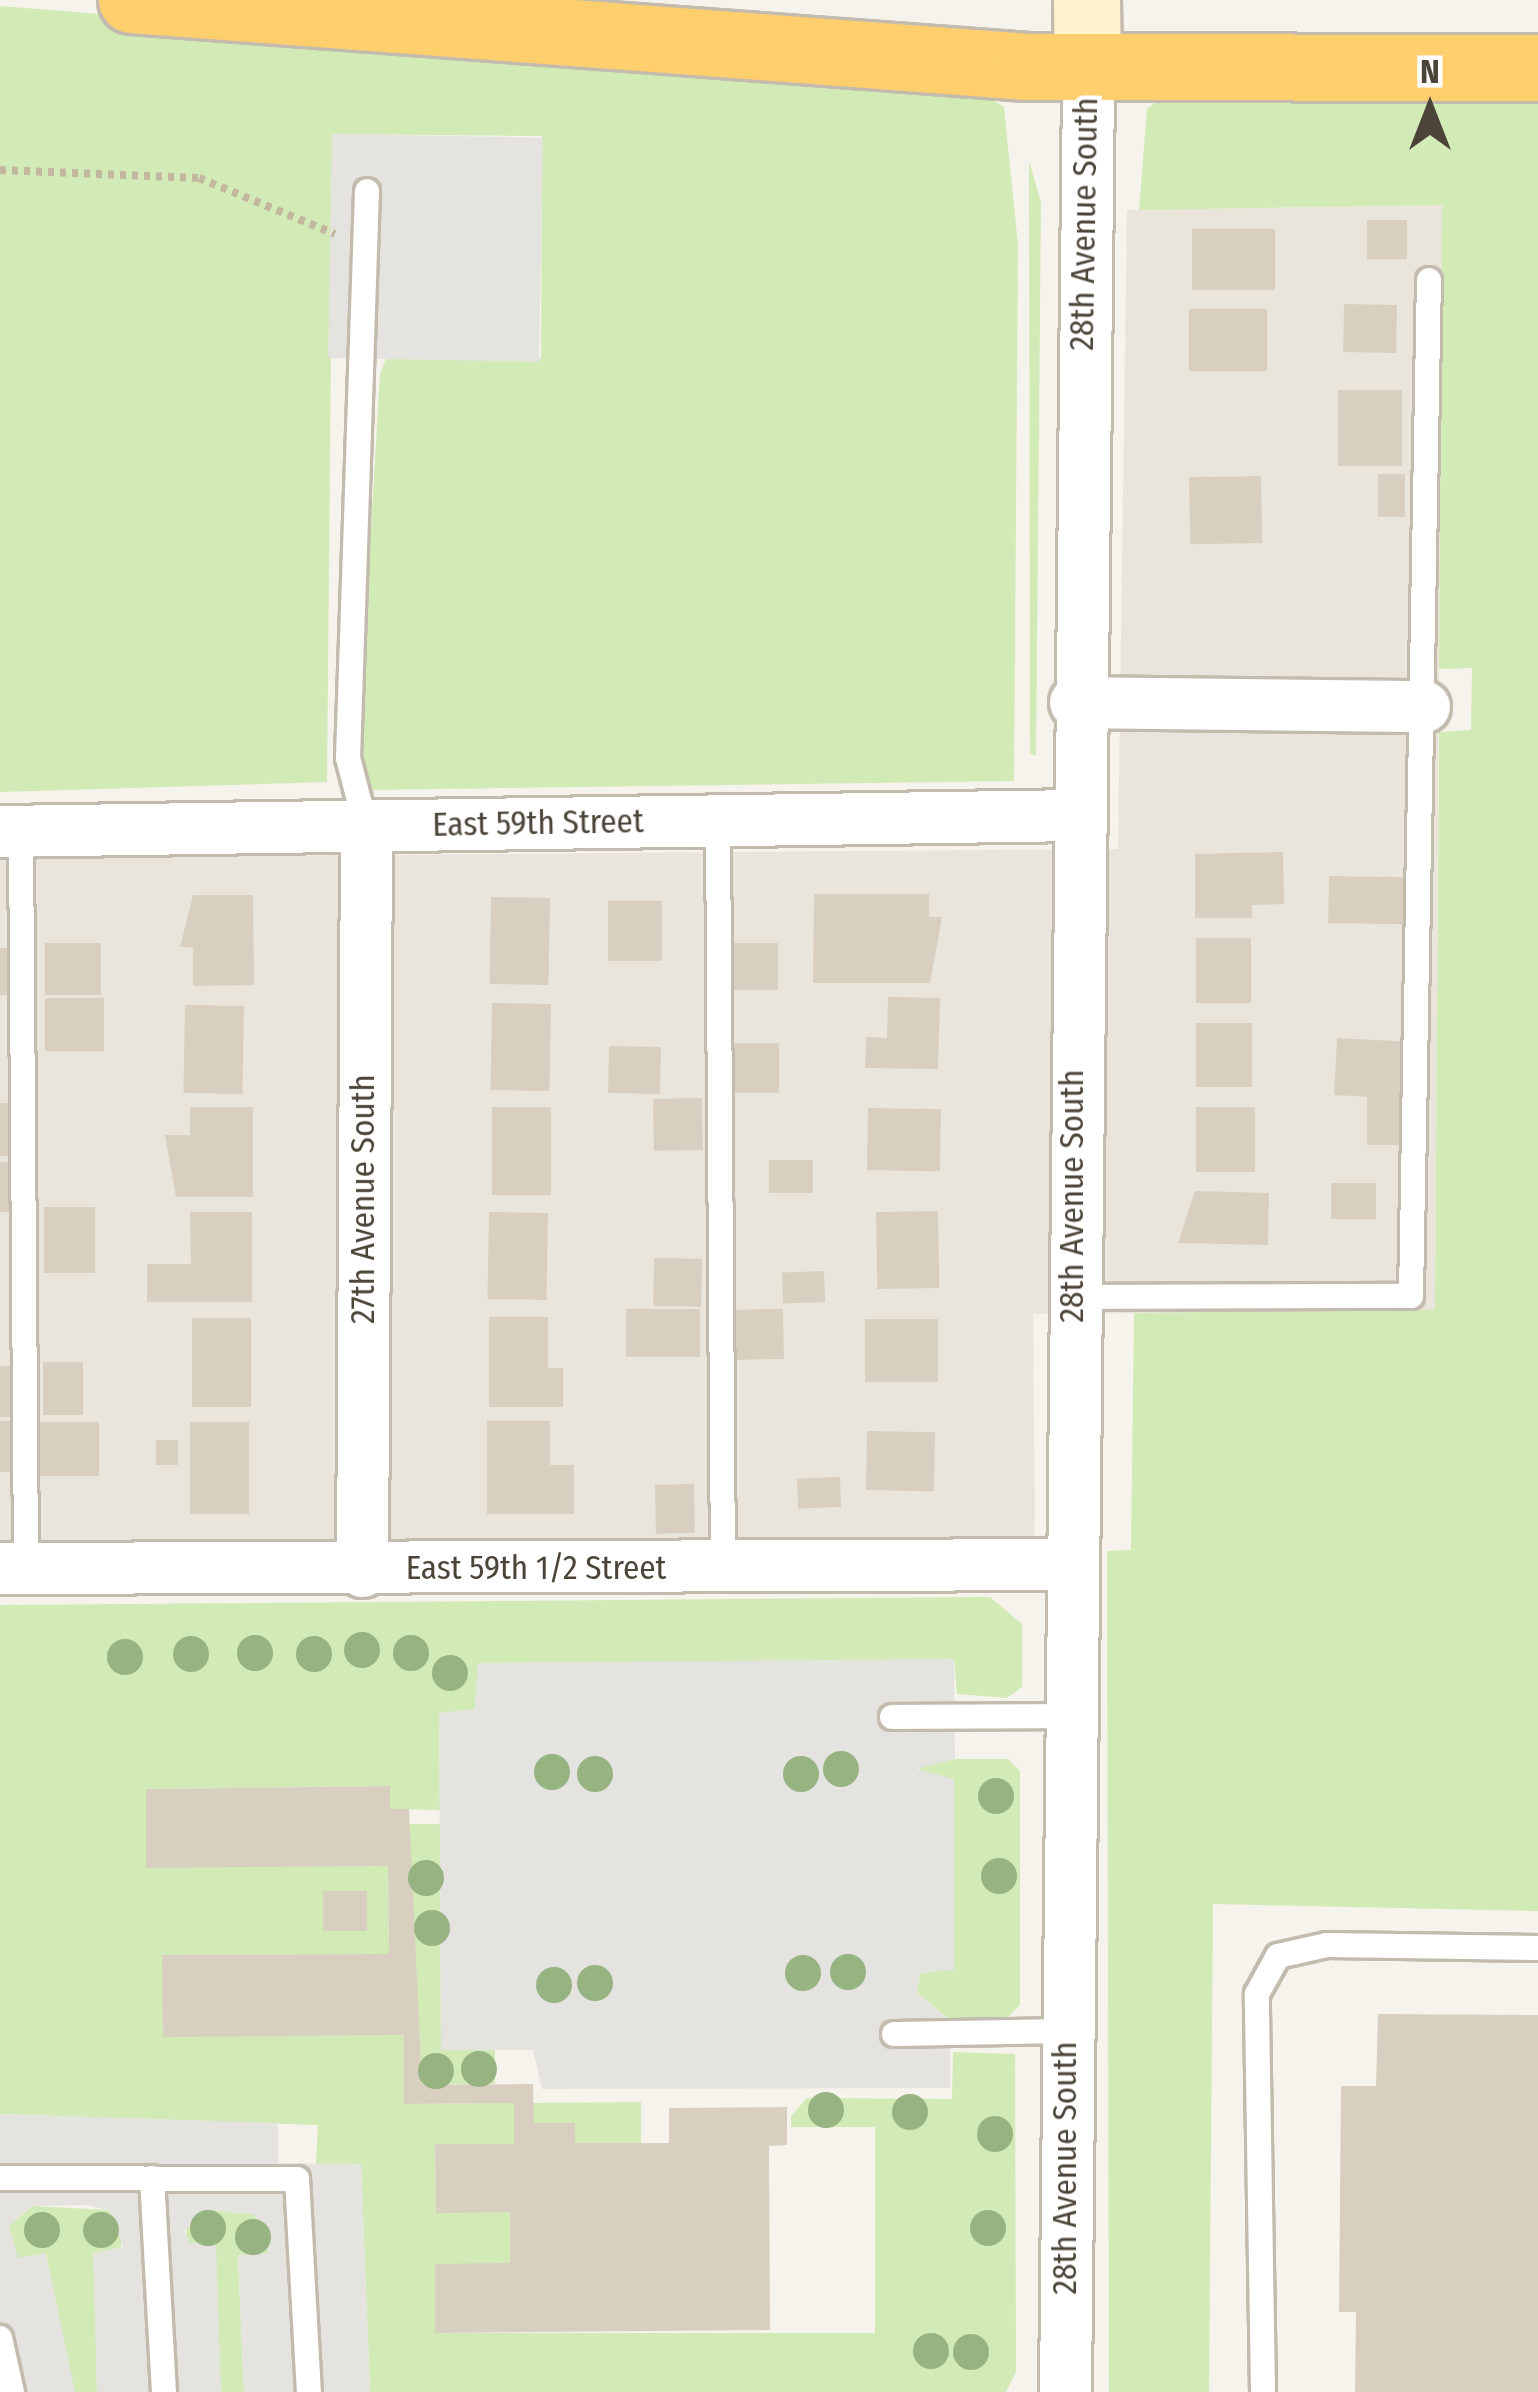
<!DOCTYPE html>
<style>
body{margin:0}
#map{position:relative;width:1538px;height:2392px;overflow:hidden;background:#f6f3ec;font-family:"Fira Sans Condensed",sans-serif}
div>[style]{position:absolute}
.residential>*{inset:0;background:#eae5da}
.green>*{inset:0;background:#d2eab5}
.parking>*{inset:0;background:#e5e3e0;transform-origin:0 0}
.building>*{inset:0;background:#d8cfc1;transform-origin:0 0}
.path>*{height:8px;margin-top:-4px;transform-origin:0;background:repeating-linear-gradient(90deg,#c4b79f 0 6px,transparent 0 12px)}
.roads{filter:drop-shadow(3px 0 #c2bbae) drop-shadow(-3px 0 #c2bbae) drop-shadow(0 3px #c2bbae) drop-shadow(0 -3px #c2bbae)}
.lane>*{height:24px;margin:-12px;padding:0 12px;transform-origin:12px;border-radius:12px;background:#fff}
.street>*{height:51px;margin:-25.5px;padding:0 25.5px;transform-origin:25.5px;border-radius:25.5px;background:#fff}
.secondary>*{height:66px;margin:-33px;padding:0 33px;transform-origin:33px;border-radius:33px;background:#fff3cd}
.highway>*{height:66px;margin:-33px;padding:0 33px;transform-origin:33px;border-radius:33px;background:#ffcf6e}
.trees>*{width:36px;height:36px;margin:-18px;border-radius:50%;background:#97b381}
span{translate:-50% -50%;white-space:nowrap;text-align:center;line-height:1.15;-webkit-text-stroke:9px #fff;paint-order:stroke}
.street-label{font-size:33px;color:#4b4439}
.north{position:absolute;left:1370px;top:48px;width:120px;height:120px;-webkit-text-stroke:9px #fff;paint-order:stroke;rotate:0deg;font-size:33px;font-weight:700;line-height:48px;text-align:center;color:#4b4439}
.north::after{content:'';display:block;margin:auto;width:42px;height:54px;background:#4b4439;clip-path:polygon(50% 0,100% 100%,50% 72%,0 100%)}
</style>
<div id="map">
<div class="residential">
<div style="clip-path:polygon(1442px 205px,1435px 1311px,1033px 1314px,1035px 1539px,0 1545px,0 858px,1118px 849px,1127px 210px)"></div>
</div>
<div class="green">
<div style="clip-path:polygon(0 6px,969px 84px,1004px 107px,1018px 245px,1014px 781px,367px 790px,357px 769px,380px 375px,386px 358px,541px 359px,542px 136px,333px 134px,327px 782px,0 792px)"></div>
<div style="clip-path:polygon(1538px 83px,1538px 1911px,1213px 1904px,1209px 2392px,1109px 2392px,1107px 1551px,1131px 1550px,1134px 1313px,1435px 1310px,1439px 732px,1471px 730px,1472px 668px,1439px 669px,1442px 205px,1139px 210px,1147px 109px,1167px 93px)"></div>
<div style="clip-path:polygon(1029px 161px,1041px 202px,1036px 756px,1030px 754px)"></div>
<div style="clip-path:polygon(evenodd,990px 1597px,1022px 1624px,1022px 1687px,1007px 1698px,957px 1694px,954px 1660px,478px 1664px,475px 1710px,439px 1713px,440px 1810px,390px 1809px,389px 1786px,147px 1789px,146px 1867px,388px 1866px,389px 1954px,163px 1955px,163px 2036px,404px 2035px,404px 2104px,514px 2103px,514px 2144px,435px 2145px,436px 2212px,510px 2212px,510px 2263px,435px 2265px,436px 2333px,875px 2333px,875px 2127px,791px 2127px,791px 2116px,807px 2098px,952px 2099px,953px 2052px,1015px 2054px,1016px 2372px,1006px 2392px,370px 2392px,361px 2164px,316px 2164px,318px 2125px,0 2114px,0 1605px,990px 1597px,323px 1891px,366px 1891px,367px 1930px,323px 1931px,323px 1891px)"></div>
<div style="clip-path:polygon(923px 1759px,1008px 1759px,1020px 1771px,1020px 2005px,1005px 2020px,951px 2021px,917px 1993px,920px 1973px,954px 1969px,954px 1779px,918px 1775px)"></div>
<div style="clip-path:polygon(409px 1824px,440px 1824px,441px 2049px,495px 2050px,495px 2084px,422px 2085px)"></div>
<div style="clip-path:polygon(641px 2102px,641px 2143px,575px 2143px,575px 2123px,534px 2123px,533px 2103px)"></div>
<div style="clip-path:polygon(32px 2206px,109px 2210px,122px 2224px,121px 2252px,94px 2253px,97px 2392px,75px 2392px,8px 2247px,9px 2226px)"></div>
<div style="clip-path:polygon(210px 2210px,253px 2214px,269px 2231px,268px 2253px,238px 2256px,244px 2392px,221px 2392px,185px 2240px,188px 2220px)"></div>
</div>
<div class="parking">
<div style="left:332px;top:134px;width:211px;height:224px;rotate:1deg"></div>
<div style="clip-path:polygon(954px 1659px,955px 1759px,917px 1769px,954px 1779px,954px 1970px,920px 1973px,917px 1993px,950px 2021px,950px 2088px,542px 2089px,533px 2050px,441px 2050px,439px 1713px,475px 1709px,478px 1663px)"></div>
<div style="clip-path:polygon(0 2114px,278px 2123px,278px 2163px,361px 2164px,370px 2392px,244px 2392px,238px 2255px,268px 2253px,269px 2231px,253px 2214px,210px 2210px,184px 2231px,190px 2243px,216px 2243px,221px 2392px,97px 2392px,93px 2253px,123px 2247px,109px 2210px,86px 2205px,32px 2206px,9px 2226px,18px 2258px,46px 2253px,75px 2392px,0 2392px)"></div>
</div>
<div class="building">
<div style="left:1367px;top:220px;width:40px;height:39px"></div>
<div style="left:1192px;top:229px;width:83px;height:61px"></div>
<div style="left:1344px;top:304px;width:53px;height:48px;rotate:1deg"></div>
<div style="left:1189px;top:309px;width:78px;height:62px"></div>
<div style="left:1338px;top:390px;width:64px;height:76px"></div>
<div style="left:1378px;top:474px;width:27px;height:43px"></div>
<div style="left:1261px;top:476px;width:67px;height:72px;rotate:89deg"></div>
<div style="clip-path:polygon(1283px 852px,1284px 904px,1252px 905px,1252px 918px,1195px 918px,1195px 854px)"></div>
<div style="left:1329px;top:876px;width:76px;height:47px;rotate:1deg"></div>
<div style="clip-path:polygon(814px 894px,929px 894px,929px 917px,942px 917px,930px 983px,813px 983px)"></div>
<div style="clip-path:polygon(193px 895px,253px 895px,254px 985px,193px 986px,193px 947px,180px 947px)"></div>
<div style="left:491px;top:897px;width:59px;height:87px;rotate:1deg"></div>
<div style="left:608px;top:901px;width:54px;height:60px"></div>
<div style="left:1196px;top:938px;width:55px;height:65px"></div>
<div style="left:45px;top:943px;width:56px;height:52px"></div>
<div style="left:733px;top:943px;width:45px;height:47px"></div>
<div style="left:0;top:948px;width:14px;height:47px"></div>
<div style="clip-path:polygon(888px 997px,940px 998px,938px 1069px,865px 1068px,866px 1037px,887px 1038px)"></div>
<div style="left:45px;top:998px;width:59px;height:53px"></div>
<div style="left:492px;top:1003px;width:59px;height:87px;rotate:1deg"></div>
<div style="left:185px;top:1005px;width:59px;height:88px;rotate:1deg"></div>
<div style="left:1196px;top:1023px;width:56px;height:64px"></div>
<div style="left:1337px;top:1038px;width:67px;height:57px;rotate:3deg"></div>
<div style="left:733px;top:1043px;width:46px;height:50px"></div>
<div style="left:609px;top:1046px;width:52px;height:47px;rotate:1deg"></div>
<div style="left:1367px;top:1097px;width:36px;height:48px"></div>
<div style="left:702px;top:1098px;width:52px;height:49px;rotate:89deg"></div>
<div style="left:0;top:1103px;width:12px;height:53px"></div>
<div style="clip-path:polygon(190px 1107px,253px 1107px,253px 1197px,176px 1197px,165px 1135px,190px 1135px)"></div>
<div style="left:492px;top:1107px;width:59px;height:88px"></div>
<div style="left:1196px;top:1107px;width:59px;height:65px"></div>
<div style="left:868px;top:1108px;width:73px;height:62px;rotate:1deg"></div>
<div style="left:769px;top:1160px;width:44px;height:33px"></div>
<div style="left:0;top:1162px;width:12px;height:50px"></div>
<div style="left:1331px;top:1183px;width:45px;height:36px"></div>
<div style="clip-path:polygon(1195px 1191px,1269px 1193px,1268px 1245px,1178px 1243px)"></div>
<div style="left:44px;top:1207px;width:51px;height:66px"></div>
<div style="left:938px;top:1211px;width:77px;height:62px;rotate:89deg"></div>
<div style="clip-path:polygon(190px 1212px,252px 1212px,252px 1302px,147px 1302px,147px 1264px,191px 1264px)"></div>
<div style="left:489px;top:1212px;width:59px;height:87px;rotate:1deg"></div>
<div style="left:654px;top:1258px;width:48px;height:48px;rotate:1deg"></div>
<div style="left:824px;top:1271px;width:31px;height:42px;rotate:88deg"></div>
<div style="left:626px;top:1309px;width:74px;height:48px"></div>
<div style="left:783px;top:1309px;width:50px;height:53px;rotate:89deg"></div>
<div style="clip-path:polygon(489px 1317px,548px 1317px,548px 1368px,563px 1368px,563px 1407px,489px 1407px)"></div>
<div style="left:192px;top:1318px;width:59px;height:89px"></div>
<div style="left:865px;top:1319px;width:73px;height:63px"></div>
<div style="left:43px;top:1362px;width:40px;height:53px"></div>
<div style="left:0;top:1366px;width:10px;height:51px"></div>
<div style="left:0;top:1421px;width:10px;height:51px"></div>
<div style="clip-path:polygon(487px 1421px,550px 1421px,550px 1465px,574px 1465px,574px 1514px,487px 1514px)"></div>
<div style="left:38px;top:1422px;width:61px;height:54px"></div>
<div style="left:190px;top:1422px;width:59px;height:92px"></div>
<div style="left:867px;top:1431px;width:68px;height:59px;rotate:1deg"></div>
<div style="left:178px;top:1440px;width:25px;height:22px;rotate:90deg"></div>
<div style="left:840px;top:1477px;width:30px;height:43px;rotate:88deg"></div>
<div style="left:694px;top:1484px;width:49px;height:39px;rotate:89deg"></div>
<div style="clip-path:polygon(390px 1786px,390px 1809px,409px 1809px,422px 2085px,533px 2084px,534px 2123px,575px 2123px,575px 2143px,669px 2143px,669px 2108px,787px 2107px,787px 2145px,769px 2146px,770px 2330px,435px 2333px,435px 2264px,510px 2263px,510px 2212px,436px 2213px,435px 2144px,514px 2144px,514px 2103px,404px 2104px,404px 2035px,163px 2037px,162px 1955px,389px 1954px,388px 1866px,146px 1868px,146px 1789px)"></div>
<div style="left:323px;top:1891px;width:44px;height:40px"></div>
<div style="clip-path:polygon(1378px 2014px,1538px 2015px,1538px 2392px,1355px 2392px,1356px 2312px,1339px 2312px,1341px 2086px,1376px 2086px)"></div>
</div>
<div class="path">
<div style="left:0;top:170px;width:199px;rotate:2.3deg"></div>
<div style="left:199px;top:178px;width:147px;rotate:22.4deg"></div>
</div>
<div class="roads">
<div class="lane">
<div style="left:718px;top:822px;width:745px;rotate:89.62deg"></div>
<div style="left:366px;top:827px;width:71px;rotate:-104.6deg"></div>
<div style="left:348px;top:758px;width:567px;rotate:-88.08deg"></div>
<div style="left:21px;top:831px;width:736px;rotate:89.61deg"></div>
<div style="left:1072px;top:1297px;width:339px;rotate:-0.2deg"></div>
<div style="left:1411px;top:1296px;width:1016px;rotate:-88.99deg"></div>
<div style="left:892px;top:1717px;width:178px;rotate:-0.3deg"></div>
<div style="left:894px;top:2034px;width:173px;rotate:-1deg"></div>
<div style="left:0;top:2178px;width:297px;rotate:0.2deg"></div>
<div style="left:297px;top:2179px;width:213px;rotate:86.8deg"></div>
<div style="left:152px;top:2178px;width:214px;rotate:86.8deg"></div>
<div style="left:0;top:2338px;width:55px;rotate:77.5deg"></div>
<div style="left:1263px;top:2392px;width:398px;rotate:-90.9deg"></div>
<div style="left:1257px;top:1994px;width:43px;rotate:-61.1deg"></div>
<div style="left:1278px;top:1956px;width:50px;rotate:-12.7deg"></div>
<div style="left:1327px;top:1945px;width:211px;rotate:0.8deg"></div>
</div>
<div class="street">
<div style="left:1075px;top:702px;width:349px;rotate:0.7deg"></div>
<div style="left:0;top:831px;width:1076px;rotate:-0.85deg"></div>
<div style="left:0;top:1568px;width:1071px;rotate:-0.21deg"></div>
<div style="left:362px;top:1571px;width:744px;rotate:-89.69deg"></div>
<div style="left:1065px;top:2392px;width:2323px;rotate:-89.43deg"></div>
</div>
<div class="secondary">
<div style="left:1087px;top:0;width:69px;rotate:89.2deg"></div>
</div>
<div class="highway">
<div style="left:132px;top:0;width:898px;rotate:4.28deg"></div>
<div style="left:1027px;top:67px;width:511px;rotate:0.11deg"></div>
</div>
</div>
<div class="trees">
<div style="left:362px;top:1650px"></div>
<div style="left:255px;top:1653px"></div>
<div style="left:411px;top:1653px"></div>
<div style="left:191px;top:1654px"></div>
<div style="left:314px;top:1654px"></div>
<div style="left:125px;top:1657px"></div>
<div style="left:450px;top:1673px"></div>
<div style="left:841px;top:1769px"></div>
<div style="left:552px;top:1772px"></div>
<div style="left:595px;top:1774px"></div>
<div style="left:801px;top:1774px"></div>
<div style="left:996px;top:1796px"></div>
<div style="left:999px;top:1876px"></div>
<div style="left:426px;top:1878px"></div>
<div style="left:432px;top:1928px"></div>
<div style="left:848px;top:1972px"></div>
<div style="left:803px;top:1973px"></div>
<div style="left:595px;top:1983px"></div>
<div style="left:554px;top:1985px"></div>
<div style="left:479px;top:2069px"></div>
<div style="left:436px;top:2071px"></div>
<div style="left:826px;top:2110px"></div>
<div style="left:910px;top:2112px"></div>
<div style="left:995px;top:2134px"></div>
<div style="left:208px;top:2228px"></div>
<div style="left:988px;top:2228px"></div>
<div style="left:42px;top:2230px"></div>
<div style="left:101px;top:2230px"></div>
<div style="left:253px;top:2237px"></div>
<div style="left:931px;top:2351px"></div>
<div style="left:971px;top:2352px"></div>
</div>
<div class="street-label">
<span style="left:1085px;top:224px;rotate:-89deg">28th Avenue South</span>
<span style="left:538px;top:824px;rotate:-1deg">East 59th Street</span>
<span style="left:1073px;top:1196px;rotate:-90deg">28th Avenue South</span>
<span style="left:364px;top:1199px;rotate:-90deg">27th Avenue South</span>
<span style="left:536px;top:1569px">East 59th 1/2 Street</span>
<span style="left:1066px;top:2168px;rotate:-90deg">28th Avenue South</span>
</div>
<div class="north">N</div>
</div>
